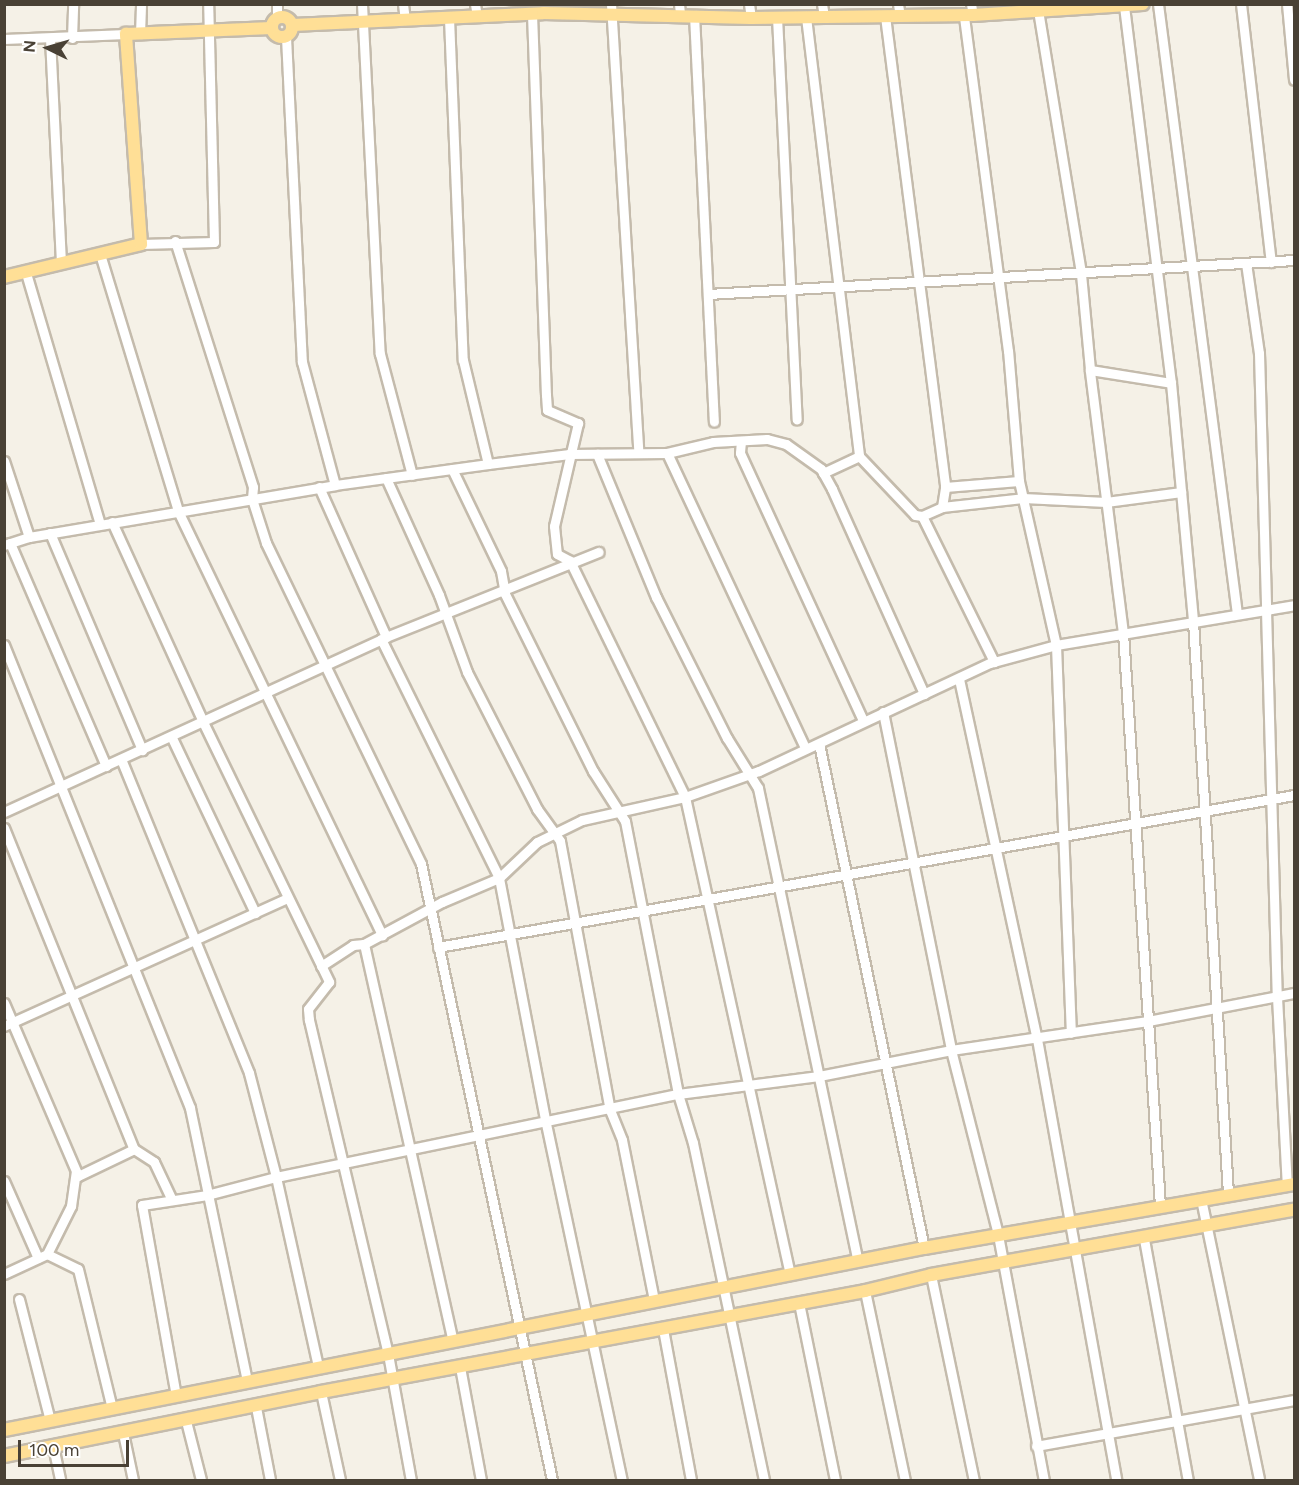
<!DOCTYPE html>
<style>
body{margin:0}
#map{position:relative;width:1299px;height:1485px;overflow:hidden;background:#f5f1e7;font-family:Figtree,sans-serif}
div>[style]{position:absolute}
.roads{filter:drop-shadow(2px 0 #c4bbac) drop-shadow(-2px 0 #c4bbac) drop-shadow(0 2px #c4bbac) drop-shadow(0 -2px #c4bbac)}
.minor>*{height:9px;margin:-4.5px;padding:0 4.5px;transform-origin:4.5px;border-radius:4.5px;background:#fff}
.major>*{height:12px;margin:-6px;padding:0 6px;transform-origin:6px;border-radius:6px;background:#ffdf96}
.major>.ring{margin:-6px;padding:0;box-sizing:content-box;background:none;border:12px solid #ffdf96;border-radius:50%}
span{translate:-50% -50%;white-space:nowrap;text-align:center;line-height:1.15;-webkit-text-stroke:4.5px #fff;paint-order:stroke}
.frame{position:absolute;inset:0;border:6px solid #494135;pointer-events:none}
.north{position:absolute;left:18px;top:18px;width:60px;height:60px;-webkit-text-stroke:4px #fff;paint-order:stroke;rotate:275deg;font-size:16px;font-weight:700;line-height:24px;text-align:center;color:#494135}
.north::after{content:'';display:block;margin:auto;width:21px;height:27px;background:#494135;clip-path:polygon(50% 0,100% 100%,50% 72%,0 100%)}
.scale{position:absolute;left:18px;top:1440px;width:111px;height:27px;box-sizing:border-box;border:3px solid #494135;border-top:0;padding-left:8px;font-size:18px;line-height:21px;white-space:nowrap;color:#494135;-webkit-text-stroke:4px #fff;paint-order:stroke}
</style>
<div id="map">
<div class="roads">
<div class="minor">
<div style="left:362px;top:4px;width:350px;rotate:87.1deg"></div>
<div style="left:380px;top:354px;width:125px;rotate:75.2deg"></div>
<div style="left:403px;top:4px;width:16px;rotate:83deg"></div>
<div style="left:475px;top:4px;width:12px;rotate:81deg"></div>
<div style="left:611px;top:4px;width:448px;rotate:86.5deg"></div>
<div style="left:679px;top:4px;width:10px;rotate:84deg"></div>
<div style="left:749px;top:4px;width:14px;rotate:82deg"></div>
<div style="left:822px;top:4px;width:13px;rotate:81deg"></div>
<div style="left:898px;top:4px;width:12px;rotate:81deg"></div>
<div style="left:971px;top:4px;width:11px;rotate:80deg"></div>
<div style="left:1037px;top:4px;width:274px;rotate:80.7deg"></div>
<div style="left:1081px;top:274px;width:96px;rotate:84.6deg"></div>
<div style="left:1158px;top:4px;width:615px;rotate:82.62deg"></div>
<div style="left:1241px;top:4px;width:260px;rotate:83.4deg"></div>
<div style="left:1287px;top:4px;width:76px;rotate:84.7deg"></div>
<div style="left:1124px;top:6px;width:380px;rotate:82.9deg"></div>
<div style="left:532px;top:14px;width:381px;rotate:87.9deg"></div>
<div style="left:546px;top:395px;width:15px;rotate:86deg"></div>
<div style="left:547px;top:410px;width:34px;rotate:23deg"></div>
<div style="left:578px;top:423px;width:106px;rotate:103.1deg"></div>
<div style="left:554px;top:526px;width:28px;rotate:84deg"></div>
<div style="left:557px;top:554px;width:15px;rotate:28deg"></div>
<div style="left:570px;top:561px;width:263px;rotate:64deg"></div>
<div style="left:685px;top:797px;width:488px;rotate:77.6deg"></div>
<div style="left:694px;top:15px;width:407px;rotate:87.2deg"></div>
<div style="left:885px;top:16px;width:475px;rotate:82.7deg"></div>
<div style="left:777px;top:17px;width:403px;rotate:87.2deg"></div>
<div style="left:806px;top:17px;width:442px;rotate:83.1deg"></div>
<div style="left:859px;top:456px;width:81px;rotate:46.5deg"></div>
<div style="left:915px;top:515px;width:7px;rotate:8deg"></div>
<div style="left:922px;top:516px;width:22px;rotate:-24deg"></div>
<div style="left:942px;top:507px;width:81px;rotate:-6.3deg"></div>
<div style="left:1023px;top:498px;width:83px;rotate:2.8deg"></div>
<div style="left:1106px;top:502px;width:76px;rotate:-7.6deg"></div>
<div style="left:277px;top:18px;width:14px;rotate:-90deg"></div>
<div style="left:449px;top:18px;width:342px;rotate:87.7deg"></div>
<div style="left:463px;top:360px;width:107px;rotate:76.5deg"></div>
<div style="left:488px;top:464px;width:82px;rotate:-7deg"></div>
<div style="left:569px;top:454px;width:98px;rotate:-0.6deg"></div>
<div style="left:667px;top:453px;width:47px;rotate:-13.4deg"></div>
<div style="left:713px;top:442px;width:54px;rotate:-3.2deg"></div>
<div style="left:767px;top:439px;width:20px;rotate:15deg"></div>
<div style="left:786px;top:444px;width:43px;rotate:35.5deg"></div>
<div style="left:821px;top:469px;width:23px;rotate:61deg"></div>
<div style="left:832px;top:489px;width:225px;rotate:65.8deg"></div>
<div style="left:140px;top:34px;width:30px;rotate:-88deg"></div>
<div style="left:286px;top:37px;width:325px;rotate:87.2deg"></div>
<div style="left:302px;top:362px;width:127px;rotate:75deg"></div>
<div style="left:50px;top:38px;width:222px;rotate:87.2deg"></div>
<div style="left:72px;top:38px;width:34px;rotate:-88deg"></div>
<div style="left:4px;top:39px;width:122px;rotate:-2.3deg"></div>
<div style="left:175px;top:241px;width:258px;rotate:72.4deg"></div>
<div style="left:253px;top:487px;width:12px;rotate:95deg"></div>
<div style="left:252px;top:499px;width:46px;rotate:72.3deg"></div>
<div style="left:266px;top:543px;width:356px;rotate:64.2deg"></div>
<div style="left:421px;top:864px;width:630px;rotate:77.99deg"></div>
<div style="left:141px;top:244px;width:73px;rotate:-1.6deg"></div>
<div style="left:214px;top:242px;width:238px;rotate:-91.4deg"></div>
<div style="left:100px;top:254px;width:269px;rotate:73.1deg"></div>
<div style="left:178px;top:511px;width:471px;rotate:64.3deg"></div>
<div style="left:1246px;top:263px;width:91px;rotate:81.8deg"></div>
<div style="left:1259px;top:353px;width:257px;rotate:88.4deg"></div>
<div style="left:1266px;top:610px;width:5px;rotate:-11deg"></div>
<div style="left:26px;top:273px;width:262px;rotate:73.6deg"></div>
<div style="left:708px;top:294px;width:587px;rotate:-3.32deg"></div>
<div style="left:741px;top:441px;width:12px;rotate:95deg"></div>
<div style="left:740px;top:453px;width:294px;rotate:65.3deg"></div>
<div style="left:667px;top:453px;width:325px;rotate:64.9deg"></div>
<div style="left:597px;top:454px;width:155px;rotate:67.6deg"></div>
<div style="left:656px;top:597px;width:158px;rotate:63.3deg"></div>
<div style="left:727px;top:738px;width:59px;rotate:58.2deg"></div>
<div style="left:758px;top:788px;width:483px;rotate:78.1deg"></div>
<div style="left:4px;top:461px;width:80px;rotate:71.8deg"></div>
<div style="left:452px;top:469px;width:113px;rotate:64.3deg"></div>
<div style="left:501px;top:571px;width:23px;rotate:80deg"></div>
<div style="left:505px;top:594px;width:198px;rotate:63.6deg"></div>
<div style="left:593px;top:771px;width:59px;rotate:57.4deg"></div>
<div style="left:625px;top:821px;width:278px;rotate:79deg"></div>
<div style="left:678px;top:1094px;width:51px;rotate:73deg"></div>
<div style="left:693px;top:1143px;width:344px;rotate:78.1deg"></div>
<div style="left:823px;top:473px;width:40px;rotate:-25deg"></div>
<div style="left:386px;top:478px;width:128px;rotate:65.6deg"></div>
<div style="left:439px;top:595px;width:82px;rotate:70deg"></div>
<div style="left:467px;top:672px;width:154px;rotate:62.9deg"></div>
<div style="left:537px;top:809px;width:39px;rotate:54deg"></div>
<div style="left:560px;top:841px;width:274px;rotate:79.5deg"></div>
<div style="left:610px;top:1110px;width:32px;rotate:68deg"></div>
<div style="left:622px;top:1140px;width:163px;rotate:78.7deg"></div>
<div style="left:1019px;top:481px;width:168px;rotate:77.3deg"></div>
<div style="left:1056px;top:645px;width:388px;rotate:87.8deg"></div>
<div style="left:319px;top:487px;width:164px;rotate:65.9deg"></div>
<div style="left:942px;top:507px;width:20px;rotate:-81deg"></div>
<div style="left:945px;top:487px;width:74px;rotate:-4.6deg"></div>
<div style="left:1019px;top:481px;width:130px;rotate:-94.8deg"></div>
<div style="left:1008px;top:351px;width:339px;rotate:-97.5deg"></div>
<div style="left:922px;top:516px;width:163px;rotate:63.7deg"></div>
<div style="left:112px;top:522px;width:220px;rotate:65.5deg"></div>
<div style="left:203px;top:722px;width:289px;rotate:64.1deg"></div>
<div style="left:329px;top:982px;width:34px;rotate:128deg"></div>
<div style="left:308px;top:1009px;width:11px;rotate:85deg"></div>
<div style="left:309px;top:1020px;width:343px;rotate:76.7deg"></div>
<div style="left:388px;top:1354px;width:128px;rotate:79.7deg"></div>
<div style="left:50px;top:533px;width:236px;rotate:67deg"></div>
<div style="left:10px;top:543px;width:243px;rotate:66.7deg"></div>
<div style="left:4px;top:545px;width:26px;rotate:-18deg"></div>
<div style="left:29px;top:537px;width:310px;rotate:-9.6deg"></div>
<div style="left:335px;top:485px;width:154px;rotate:-7.8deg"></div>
<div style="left:1266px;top:610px;width:387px;rotate:88.4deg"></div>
<div style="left:1277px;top:997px;width:188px;rotate:87deg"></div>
<div style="left:381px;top:639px;width:267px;rotate:63.7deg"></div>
<div style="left:499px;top:878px;width:245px;rotate:79.2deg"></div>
<div style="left:545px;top:1119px;width:369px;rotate:78deg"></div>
<div style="left:4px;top:645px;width:499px;rotate:68.1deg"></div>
<div style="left:190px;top:1108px;width:280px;rotate:78.2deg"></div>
<div style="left:959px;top:679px;width:368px;rotate:77.8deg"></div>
<div style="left:1037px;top:1039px;width:448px;rotate:79.8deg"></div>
<div style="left:883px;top:712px;width:345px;rotate:78.6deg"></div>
<div style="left:951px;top:1050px;width:191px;rotate:75.7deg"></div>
<div style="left:998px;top:1235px;width:249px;rotate:79.4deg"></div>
<div style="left:172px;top:738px;width:194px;rotate:64.6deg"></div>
<div style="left:819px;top:744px;width:515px;rotate:78.23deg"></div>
<div style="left:121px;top:759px;width:339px;rotate:67.8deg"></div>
<div style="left:249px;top:1073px;width:107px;rotate:75.4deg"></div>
<div style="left:276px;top:1177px;width:410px;rotate:-11.7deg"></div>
<div style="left:678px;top:1094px;width:142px;rotate:-7.3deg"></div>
<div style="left:819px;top:1076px;width:135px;rotate:-11.1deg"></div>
<div style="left:951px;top:1050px;width:199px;rotate:-8.4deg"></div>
<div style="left:1148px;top:1021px;width:149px;rotate:-10.9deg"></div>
<div style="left:4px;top:812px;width:420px;rotate:-24.6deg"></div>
<div style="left:386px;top:637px;width:229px;rotate:-21.8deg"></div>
<div style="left:4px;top:828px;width:346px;rotate:68deg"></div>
<div style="left:364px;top:944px;width:407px;rotate:77.4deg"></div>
<div style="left:438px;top:947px;width:869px;rotate:-10.07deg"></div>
<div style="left:321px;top:966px;width:38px;rotate:-33deg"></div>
<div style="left:353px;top:945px;width:11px;rotate:-5deg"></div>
<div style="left:364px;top:944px;width:89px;rotate:-28.3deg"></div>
<div style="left:442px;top:902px;width:62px;rotate:-22.8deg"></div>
<div style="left:499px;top:878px;width:52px;rotate:-43.5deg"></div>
<div style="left:537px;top:842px;width:50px;rotate:-26.1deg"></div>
<div style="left:582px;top:820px;width:106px;rotate:-12.6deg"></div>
<div style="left:685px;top:797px;width:78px;rotate:-19.4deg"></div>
<div style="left:759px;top:771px;width:255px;rotate:-25.1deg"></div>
<div style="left:990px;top:663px;width:68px;rotate:-15.3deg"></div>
<div style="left:1056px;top:645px;width:241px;rotate:-9.5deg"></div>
<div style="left:4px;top:1003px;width:188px;rotate:66.8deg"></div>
<div style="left:78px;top:1176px;width:62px;rotate:-25.7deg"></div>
<div style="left:134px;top:1149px;width:24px;rotate:33deg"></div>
<div style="left:154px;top:1162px;width:42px;rotate:64.7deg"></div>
<div style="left:4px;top:1026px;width:311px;rotate:-24.3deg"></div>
<div style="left:4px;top:1181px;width:84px;rotate:66.2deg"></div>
<div style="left:1201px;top:1199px;width:287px;rotate:78.3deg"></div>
<div style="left:1160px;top:1206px;width:574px;rotate:-93.69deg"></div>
<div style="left:1123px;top:633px;width:265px;rotate:-97.2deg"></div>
<div style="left:1090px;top:370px;width:82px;rotate:9.1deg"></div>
<div style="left:1171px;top:383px;width:239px;rotate:84.7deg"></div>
<div style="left:1193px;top:621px;width:574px;rotate:86.5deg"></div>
<div style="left:1144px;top:1239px;width:245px;rotate:79.7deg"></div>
<div style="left:47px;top:1254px;width:34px;rotate:26deg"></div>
<div style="left:78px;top:1269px;width:144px;rotate:76.3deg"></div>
<div style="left:4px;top:1274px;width:47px;rotate:-24.9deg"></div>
<div style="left:47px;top:1254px;width:54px;rotate:-63.4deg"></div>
<div style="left:71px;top:1206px;width:34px;rotate:-82deg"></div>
<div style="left:931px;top:1275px;width:209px;rotate:78.2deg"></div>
<div style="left:865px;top:1291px;width:193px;rotate:78.1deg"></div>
<div style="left:19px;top:1299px;width:126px;rotate:75.7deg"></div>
<div style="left:799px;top:1303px;width:181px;rotate:78.5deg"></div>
<div style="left:663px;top:1329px;width:154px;rotate:79.5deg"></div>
<div style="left:460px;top:1367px;width:115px;rotate:79.5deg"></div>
<div style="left:321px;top:1392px;width:90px;rotate:77.8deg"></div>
<div style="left:176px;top:1396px;width:194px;rotate:-100.1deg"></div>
<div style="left:142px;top:1205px;width:66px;rotate:-8.7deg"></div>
<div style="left:207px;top:1195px;width:71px;rotate:-14.6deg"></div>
<div style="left:276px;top:1177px;width:195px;rotate:77.5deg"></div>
<div style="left:256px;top:1407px;width:74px;rotate:79.1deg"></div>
<div style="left:186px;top:1421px;width:61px;rotate:75.7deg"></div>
<div style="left:123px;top:1433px;width:48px;rotate:78deg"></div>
<div style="left:53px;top:1446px;width:35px;rotate:78deg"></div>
<div style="left:1036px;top:1446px;width:262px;rotate:-10.1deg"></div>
</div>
<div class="major">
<div class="ring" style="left:272px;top:17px;width:8px;height:8px"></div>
<div style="left:293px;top:25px;width:250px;rotate:-2.7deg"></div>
<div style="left:543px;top:13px;width:208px;rotate:1.4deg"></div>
<div style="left:751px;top:18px;width:222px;rotate:-0.8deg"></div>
<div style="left:973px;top:15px;width:170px;rotate:-3.7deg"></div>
<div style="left:4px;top:277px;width:141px;rotate:-13.5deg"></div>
<div style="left:141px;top:244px;width:211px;rotate:-94.1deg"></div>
<div style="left:126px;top:34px;width:146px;rotate:-2.4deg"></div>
<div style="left:4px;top:1430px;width:938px;rotate:-11.19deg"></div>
<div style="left:924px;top:1248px;width:375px;rotate:-9.8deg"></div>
<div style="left:4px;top:1456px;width:323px;rotate:-11.4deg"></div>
<div style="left:321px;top:1392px;width:553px;rotate:-10.52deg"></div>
<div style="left:865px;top:1291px;width:68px;rotate:-13.6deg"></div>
<div style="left:931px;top:1275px;width:369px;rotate:-10.2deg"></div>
</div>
</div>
<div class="frame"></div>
<div class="north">N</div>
<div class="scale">100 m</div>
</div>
